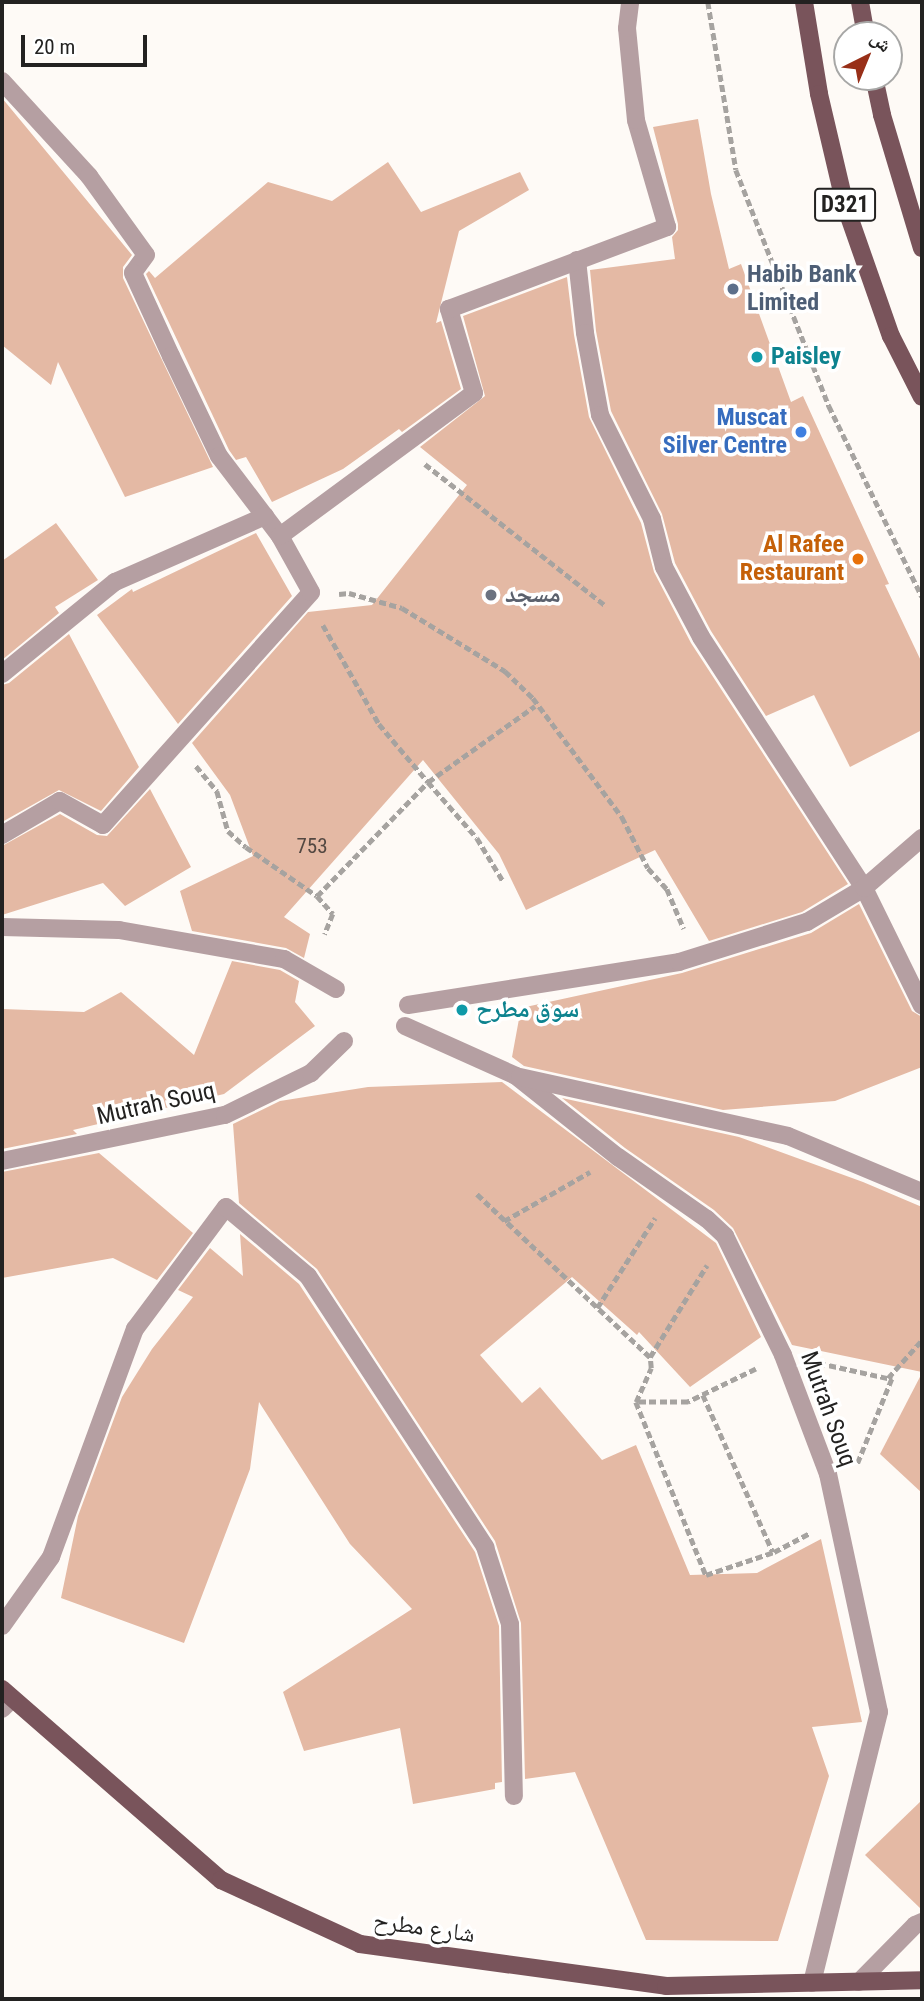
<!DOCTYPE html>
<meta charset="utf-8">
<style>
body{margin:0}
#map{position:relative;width:924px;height:2001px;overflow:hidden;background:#fefaf6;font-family:"Roboto Condensed","Noto Naskh Arabic",sans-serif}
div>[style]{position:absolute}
.building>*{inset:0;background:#e4b9a4}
.path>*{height:4.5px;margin-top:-2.25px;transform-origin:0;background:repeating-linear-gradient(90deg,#a6a3a0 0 7px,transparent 0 10.5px)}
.minor>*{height:18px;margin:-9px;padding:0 9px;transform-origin:9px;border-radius:9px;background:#b59fa2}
.major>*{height:18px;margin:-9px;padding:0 9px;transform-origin:9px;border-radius:9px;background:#79545b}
.dots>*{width:19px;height:19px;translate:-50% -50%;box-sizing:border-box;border:4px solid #fff;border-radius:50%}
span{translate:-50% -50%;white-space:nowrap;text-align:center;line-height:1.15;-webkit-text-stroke:7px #fff;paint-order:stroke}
.number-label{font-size:21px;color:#534842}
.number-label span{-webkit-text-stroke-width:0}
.shield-label span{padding:2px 5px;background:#fff;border:2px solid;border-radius:5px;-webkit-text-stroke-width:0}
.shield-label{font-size:23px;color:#232221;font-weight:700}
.service-label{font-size:24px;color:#4e5e75;font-weight:700}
.left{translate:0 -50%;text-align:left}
.culture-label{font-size:24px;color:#0d838f;font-weight:700}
.shop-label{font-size:24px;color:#366cbe;font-weight:700}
.right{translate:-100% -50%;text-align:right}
.food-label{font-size:24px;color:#c56008;font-weight:700}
.worship-label{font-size:24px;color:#5b616d;font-weight:700}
.street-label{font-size:24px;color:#232221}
.frame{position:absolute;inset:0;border:4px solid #232221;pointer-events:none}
.north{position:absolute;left:833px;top:21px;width:70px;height:70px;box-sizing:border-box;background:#fff;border:2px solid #a7a7a6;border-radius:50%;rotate:43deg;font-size:19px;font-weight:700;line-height:28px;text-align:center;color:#232221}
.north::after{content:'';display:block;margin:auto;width:24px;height:32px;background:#982f18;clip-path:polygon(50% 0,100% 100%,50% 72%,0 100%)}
.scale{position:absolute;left:21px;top:35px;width:126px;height:32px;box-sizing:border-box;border:4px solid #232221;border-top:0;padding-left:9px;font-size:21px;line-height:24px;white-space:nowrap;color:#232221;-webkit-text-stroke:5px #fff;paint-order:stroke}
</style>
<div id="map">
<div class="building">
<div style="clip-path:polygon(2px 98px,132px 255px,123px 267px,123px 278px,213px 467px,125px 497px,58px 362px,51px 385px,2px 345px)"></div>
<div style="clip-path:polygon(698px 119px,711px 194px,729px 269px,741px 264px,791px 402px,803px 396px,889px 584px,885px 585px,922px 663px,922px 730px,850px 767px,814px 695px,766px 716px,711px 631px,675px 563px,662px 514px,611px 411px,596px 331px,590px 270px,675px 259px,672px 237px,678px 230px,678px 224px,653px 127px)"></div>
<div style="clip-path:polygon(388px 162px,421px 212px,520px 172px,529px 190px,459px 231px,436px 323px,441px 321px,461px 389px,402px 432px,399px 429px,343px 469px,272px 502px,246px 457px,236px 460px,229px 450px,146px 274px,149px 271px,155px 278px,268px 182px,332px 201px)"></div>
<div style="clip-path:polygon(567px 277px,574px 335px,589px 417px,641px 523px,654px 572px,691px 643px,848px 884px,802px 912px,709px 941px,655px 850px,526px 910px,499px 854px,423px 760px,284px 917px,310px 934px,304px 958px,286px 948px,192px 931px,180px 891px,253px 856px,230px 795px,192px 743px,308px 612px,372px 605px,467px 485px,420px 447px,485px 396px,463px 316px)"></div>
<div style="clip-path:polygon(56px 523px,98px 580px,55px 607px,59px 613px,2px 660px,2px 561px)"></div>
<div style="clip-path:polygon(256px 533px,292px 596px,178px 724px,97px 615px,132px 589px,133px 592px)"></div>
<div style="clip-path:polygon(69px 634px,139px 767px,101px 811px,59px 790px,2px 822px,2px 685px,9px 683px)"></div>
<div style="clip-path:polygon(150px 789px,191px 867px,125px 906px,103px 883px,2px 915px,2px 846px,60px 814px,97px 835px,107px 836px)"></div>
<div style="clip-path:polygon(859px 904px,912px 1011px,922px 1017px,922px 1067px,835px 1101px,723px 1110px,524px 1066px,512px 1057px,521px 1008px,682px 973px,811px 933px)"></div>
<div style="clip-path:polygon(232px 961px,280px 970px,299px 981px,295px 1002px,315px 1026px,224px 1094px,73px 1130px,77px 1134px,2px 1149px,2px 1009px,84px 1012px,121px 992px,194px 1055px)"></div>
<div style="clip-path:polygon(502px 1082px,716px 1243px,761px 1337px,690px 1387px,639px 1332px,637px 1335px,572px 1277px,480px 1355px,522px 1403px,540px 1387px,602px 1460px,636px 1445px,690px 1575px,757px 1573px,821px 1539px,862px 1722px,812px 1727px,829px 1776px,778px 1941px,646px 1940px,575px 1772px,525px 1779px,521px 1623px,495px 1541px,317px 1269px,239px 1203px,233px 1124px,280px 1101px,368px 1087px)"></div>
<div style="clip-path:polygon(562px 1098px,739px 1137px,863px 1182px,922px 1207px,922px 1372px,792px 1345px,733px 1228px,714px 1210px,625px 1148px)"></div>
<div style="clip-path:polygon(99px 1153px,193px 1233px,157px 1280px,113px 1258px,2px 1278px,2px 1172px)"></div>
<div style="clip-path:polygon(240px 1234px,299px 1284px,475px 1552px,499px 1626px,502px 1782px,495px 1783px,495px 1789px,413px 1804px,400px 1728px,304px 1751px,283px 1692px,412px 1609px,350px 1544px,259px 1402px,250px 1469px,184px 1643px,61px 1598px,78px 1516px,122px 1397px,152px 1349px,193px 1297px,178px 1290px,210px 1248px,243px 1276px)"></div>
<div style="clip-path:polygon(922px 1373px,922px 1493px,880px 1454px)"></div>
<div style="clip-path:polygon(922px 1800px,922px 1910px,865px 1855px)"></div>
</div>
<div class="path">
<div style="left:708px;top:2px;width:170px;rotate:80.5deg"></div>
<div style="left:736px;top:170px;width:254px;rotate:68.5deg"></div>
<div style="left:829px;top:406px;width:212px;rotate:64deg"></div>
<div style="left:425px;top:464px;width:230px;rotate:38.1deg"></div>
<div style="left:339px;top:594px;width:10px;rotate:-6deg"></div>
<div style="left:349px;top:593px;width:55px;rotate:15.8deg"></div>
<div style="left:402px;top:608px;width:121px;rotate:31.5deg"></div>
<div style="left:505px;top:671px;width:39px;rotate:44deg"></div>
<div style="left:533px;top:698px;width:149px;rotate:53.2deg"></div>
<div style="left:622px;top:817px;width:57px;rotate:63deg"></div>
<div style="left:648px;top:868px;width:28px;rotate:48deg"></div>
<div style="left:667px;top:889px;width:43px;rotate:67deg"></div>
<div style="left:323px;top:625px;width:114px;rotate:60.5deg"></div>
<div style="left:379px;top:724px;width:76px;rotate:49.8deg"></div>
<div style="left:428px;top:782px;width:131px;rotate:-35.4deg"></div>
<div style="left:196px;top:766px;width:33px;rotate:50deg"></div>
<div style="left:217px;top:791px;width:41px;rotate:74.6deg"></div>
<div style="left:228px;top:831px;width:24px;rotate:42deg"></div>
<div style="left:246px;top:847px;width:86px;rotate:34.6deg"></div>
<div style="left:317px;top:896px;width:159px;rotate:-45.8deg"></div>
<div style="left:428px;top:782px;width:74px;rotate:48.8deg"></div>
<div style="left:477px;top:838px;width:50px;rotate:58.8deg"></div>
<div style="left:317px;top:896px;width:24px;rotate:48deg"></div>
<div style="left:333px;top:914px;width:22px;rotate:112deg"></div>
<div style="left:477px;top:1194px;width:238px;rotate:43.3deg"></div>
<div style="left:504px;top:1221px;width:99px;rotate:-29.7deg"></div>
<div style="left:597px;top:1308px;width:107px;rotate:-57.2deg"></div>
<div style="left:819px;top:1363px;width:75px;rotate:12.4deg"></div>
<div style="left:892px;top:1379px;width:93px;rotate:112.1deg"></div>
<div style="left:756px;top:1369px;width:76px;rotate:154.1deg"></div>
<div style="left:688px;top:1402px;width:52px;rotate:180deg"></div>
<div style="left:636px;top:1402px;width:187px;rotate:68deg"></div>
<div style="left:706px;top:1575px;width:72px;rotate:-18.7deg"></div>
<div style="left:774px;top:1552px;width:40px;rotate:-28deg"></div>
<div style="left:888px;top:1378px;width:51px;rotate:-48.2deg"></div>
<div style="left:703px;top:1395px;width:172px;rotate:66deg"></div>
<div style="left:636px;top:1402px;width:37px;rotate:-66deg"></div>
<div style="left:651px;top:1368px;width:11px;rotate:-95deg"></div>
<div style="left:650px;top:1357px;width:108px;rotate:-58.2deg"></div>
</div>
<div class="minor">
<div style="left:2px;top:81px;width:129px;rotate:47.5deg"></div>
<div style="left:89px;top:176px;width:97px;rotate:54.2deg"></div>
<div style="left:146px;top:255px;width:22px;rotate:126deg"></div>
<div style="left:133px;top:273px;width:91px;rotate:65.4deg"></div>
<div style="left:171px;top:356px;width:111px;rotate:64.4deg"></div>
<div style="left:219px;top:456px;width:101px;rotate:52.7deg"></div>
<div style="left:577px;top:260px;width:73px;rotate:83.7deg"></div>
<div style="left:585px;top:333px;width:83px;rotate:79.6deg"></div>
<div style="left:600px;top:415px;width:116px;rotate:63.4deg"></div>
<div style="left:652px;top:519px;width:49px;rotate:76deg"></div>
<div style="left:664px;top:567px;width:79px;rotate:62.1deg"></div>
<div style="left:701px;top:637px;width:299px;rotate:57deg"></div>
<div style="left:864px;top:888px;width:131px;rotate:63.8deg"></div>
<div style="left:2px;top:674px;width:146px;rotate:-39.2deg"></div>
<div style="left:115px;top:582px;width:164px;rotate:-23.7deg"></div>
<div style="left:2px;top:835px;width:67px;rotate:-30.4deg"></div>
<div style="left:60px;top:801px;width:49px;rotate:29.2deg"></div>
<div style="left:103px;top:825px;width:312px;rotate:-48.2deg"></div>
<div style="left:311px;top:592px;width:64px;rotate:-119deg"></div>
<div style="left:280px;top:536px;width:241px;rotate:-36.4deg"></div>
<div style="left:474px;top:393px;width:88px;rotate:-106.6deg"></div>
<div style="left:449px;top:309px;width:233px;rotate:-20.6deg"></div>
<div style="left:667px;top:227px;width:111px;rotate:-106.2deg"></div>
<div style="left:636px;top:120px;width:92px;rotate:-95.6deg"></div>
<div style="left:627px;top:28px;width:26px;rotate:-83deg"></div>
<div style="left:2px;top:927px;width:117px;rotate:1.5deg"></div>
<div style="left:119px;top:930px;width:168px;rotate:10deg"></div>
<div style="left:284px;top:959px;width:60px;rotate:30deg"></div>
<div style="left:408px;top:1005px;width:274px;rotate:-9deg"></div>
<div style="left:679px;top:962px;width:134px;rotate:-17.4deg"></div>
<div style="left:807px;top:922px;width:66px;rotate:-30.8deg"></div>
<div style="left:864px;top:888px;width:77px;rotate:-40.8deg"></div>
<div style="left:405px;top:1026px;width:122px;rotate:24.2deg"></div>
<div style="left:516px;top:1076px;width:130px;rotate:38.5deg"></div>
<div style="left:618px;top:1157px;width:108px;rotate:34.9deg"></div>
<div style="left:707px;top:1219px;width:25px;rotate:43deg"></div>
<div style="left:725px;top:1236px;width:132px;rotate:64deg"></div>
<div style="left:783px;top:1355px;width:127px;rotate:69.3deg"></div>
<div style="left:828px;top:1474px;width:243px;rotate:77.9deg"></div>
<div style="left:879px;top:1712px;width:279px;rotate:103.9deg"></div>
<div style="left:520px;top:1077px;width:274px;rotate:12.4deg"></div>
<div style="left:788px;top:1136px;width:145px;rotate:22.7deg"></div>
<div style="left:2px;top:1161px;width:228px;rotate:-11.7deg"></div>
<div style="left:225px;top:1115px;width:96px;rotate:-26deg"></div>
<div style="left:311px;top:1073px;width:46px;rotate:-44.1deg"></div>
<div style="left:2px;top:1626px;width:85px;rotate:-54.6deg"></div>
<div style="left:51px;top:1557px;width:243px;rotate:-69.8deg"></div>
<div style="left:135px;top:1329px;width:152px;rotate:-53.3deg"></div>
<div style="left:226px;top:1207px;width:107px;rotate:40.1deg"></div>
<div style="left:308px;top:1276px;width:324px;rotate:56.8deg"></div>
<div style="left:485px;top:1547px;width:81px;rotate:72deg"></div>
<div style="left:510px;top:1624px;width:172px;rotate:88.7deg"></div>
<div style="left:2px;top:1709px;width:13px;rotate:-45deg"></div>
<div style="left:859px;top:1982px;width:80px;rotate:-45.5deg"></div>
<div style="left:915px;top:1925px;width:8px;rotate:-23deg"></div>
</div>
<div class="major">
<div style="left:804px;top:2px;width:93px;rotate:80.7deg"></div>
<div style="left:819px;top:94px;width:114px;rotate:76.8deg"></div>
<div style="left:845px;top:205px;width:139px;rotate:70.7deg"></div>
<div style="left:891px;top:336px;width:68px;rotate:63.1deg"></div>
<div style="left:860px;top:2px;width:34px;rotate:80deg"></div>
<div style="left:874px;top:77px;width:39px;rotate:78deg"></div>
<div style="left:882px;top:115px;width:139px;rotate:73.3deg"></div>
<div style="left:2px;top:1689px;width:291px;rotate:41.1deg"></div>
<div style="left:221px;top:1880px;width:153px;rotate:24.7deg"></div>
<div style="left:360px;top:1944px;width:309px;rotate:7.8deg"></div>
<div style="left:666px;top:1986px;width:256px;rotate:-1.3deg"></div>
</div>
<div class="dots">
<div style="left:733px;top:289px;background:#5c6f8a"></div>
<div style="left:757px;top:357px;background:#0f9aa8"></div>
<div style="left:801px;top:432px;background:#3f7fe0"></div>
<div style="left:858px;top:559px;background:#e8710a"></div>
<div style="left:491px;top:595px;background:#6b7280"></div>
<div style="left:462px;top:1010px;background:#0f9aa8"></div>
</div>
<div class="number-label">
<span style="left:312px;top:846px">753</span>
</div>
<div class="shield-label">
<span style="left:845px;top:205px">D321</span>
</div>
<div class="service-label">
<span class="left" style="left:747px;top:289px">Habib Bank<br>Limited</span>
</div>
<div class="culture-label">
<span class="left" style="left:771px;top:357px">Paisley</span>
<span class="left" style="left:476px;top:1010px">سوق مطرح</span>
</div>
<div class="shop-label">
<span class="right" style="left:787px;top:432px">Muscat<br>Silver Centre</span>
</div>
<div class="food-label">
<span class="right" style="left:844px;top:559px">Al Rafee<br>Restaurant</span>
</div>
<div class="worship-label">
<span class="left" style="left:505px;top:595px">مسجد</span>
</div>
<div class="street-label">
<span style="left:156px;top:1104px;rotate:-13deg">Mutrah Souq</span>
<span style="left:828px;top:1409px;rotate:70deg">Mutrah Souq</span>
<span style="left:424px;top:1928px;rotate:8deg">شارع مطرح</span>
</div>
<div class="frame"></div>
<div class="north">ش</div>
<div class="scale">20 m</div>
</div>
